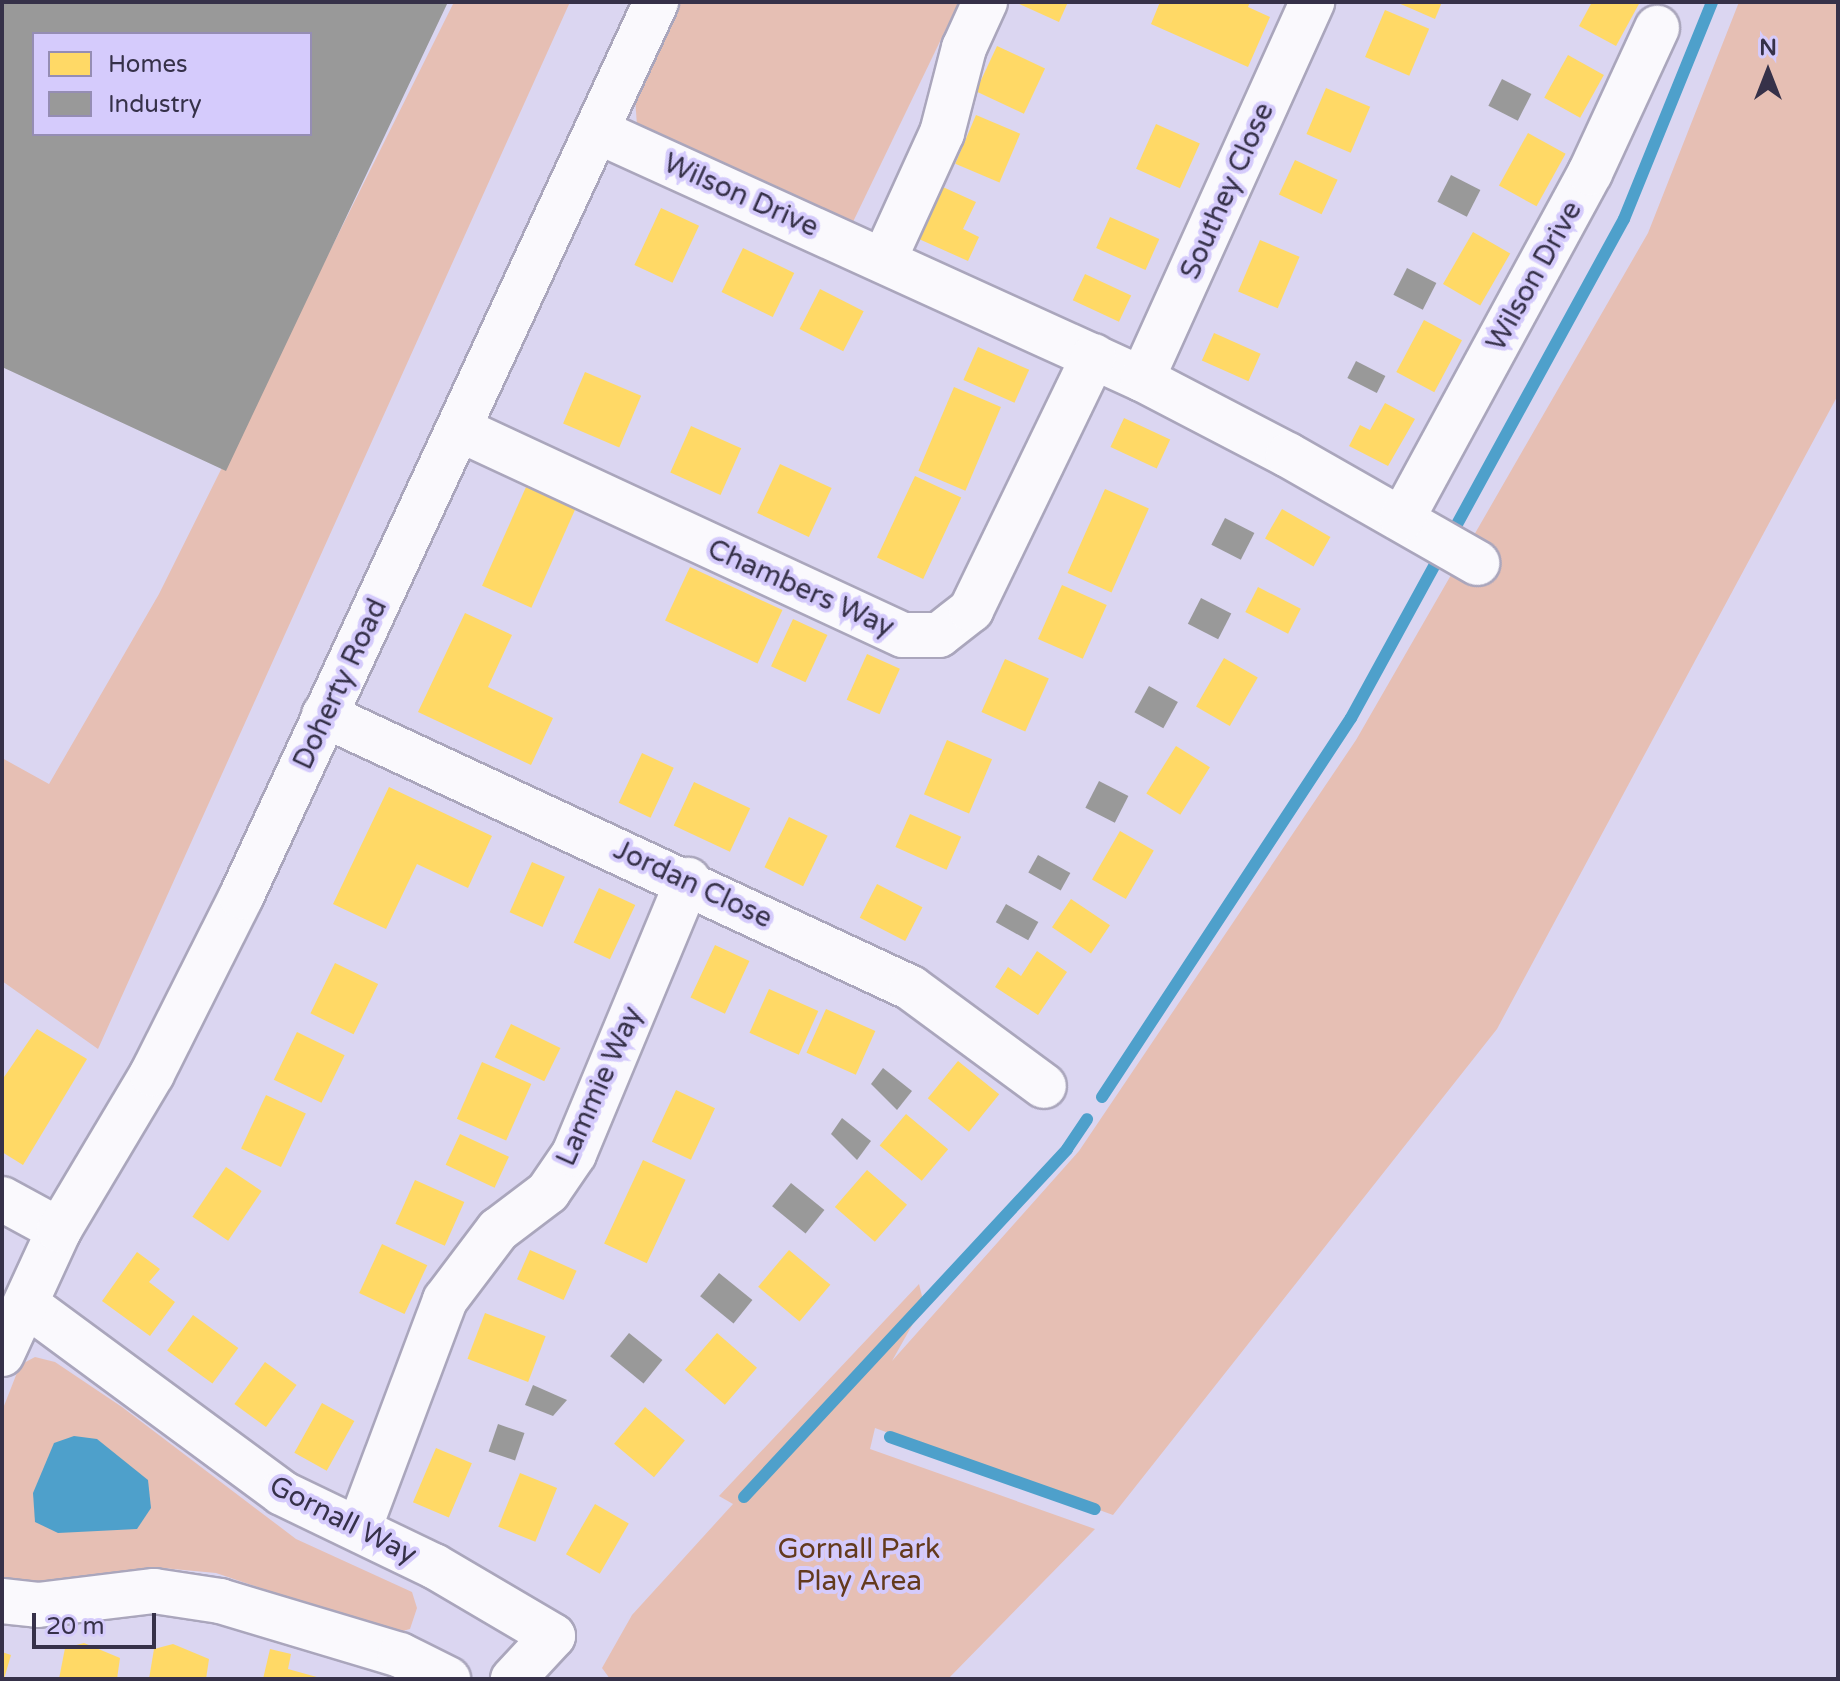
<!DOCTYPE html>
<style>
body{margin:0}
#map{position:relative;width:1840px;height:1681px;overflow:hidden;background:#dbd6f1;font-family:"Varela Round",sans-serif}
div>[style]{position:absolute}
.green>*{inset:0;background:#e6bfb4}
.water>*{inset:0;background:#4ea0cb}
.homes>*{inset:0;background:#ffd966;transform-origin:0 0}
.industry>*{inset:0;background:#999;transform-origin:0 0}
.stream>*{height:12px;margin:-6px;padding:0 6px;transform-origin:6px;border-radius:6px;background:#4ea0cb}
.roads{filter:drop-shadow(2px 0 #aaa6bc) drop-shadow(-2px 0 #aaa6bc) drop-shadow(0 2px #aaa6bc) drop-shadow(0 -2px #aaa6bc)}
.minor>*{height:44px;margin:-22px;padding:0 22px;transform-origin:22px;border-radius:22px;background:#faf9fd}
span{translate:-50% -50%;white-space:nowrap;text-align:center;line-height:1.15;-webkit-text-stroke:8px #d5cbfc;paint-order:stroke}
.street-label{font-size:28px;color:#363149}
.park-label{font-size:28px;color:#643a1d}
.frame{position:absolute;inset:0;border:4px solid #363149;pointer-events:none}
.legend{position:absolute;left:32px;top:32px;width:280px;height:104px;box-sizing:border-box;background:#d5cbfc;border:2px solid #958db4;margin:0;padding:10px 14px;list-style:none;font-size:24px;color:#363149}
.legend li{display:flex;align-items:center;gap:16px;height:40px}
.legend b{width:40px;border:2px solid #958db4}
.north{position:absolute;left:1728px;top:32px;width:80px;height:80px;-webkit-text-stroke:6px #d5cbfc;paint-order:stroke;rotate:0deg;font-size:22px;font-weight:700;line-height:32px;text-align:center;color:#363149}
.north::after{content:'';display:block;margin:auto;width:28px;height:36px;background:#363149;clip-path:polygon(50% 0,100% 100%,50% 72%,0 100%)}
.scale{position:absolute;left:32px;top:1613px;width:124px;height:36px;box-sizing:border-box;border:4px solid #363149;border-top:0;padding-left:10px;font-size:24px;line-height:28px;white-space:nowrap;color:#363149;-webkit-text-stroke:6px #d5cbfc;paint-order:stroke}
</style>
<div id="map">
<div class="green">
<div style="clip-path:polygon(454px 2px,570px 2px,98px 1049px,2px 981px,2px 758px,49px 784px,159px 594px)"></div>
<div style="clip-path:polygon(680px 2px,959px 2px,851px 226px,637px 126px,635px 97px)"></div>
<div style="clip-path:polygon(1739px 2px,1838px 2px,1838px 395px,1497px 1029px,1113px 1515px,875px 1428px,870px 1449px,1095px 1529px,948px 1679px,610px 1679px,602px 1668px,632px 1615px,733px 1504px,719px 1496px,919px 1284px,924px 1304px,892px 1361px,1079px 1151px,1356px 740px,1648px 233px)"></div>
<div style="clip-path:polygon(35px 1357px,55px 1362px,122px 1407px,296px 1539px,412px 1592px,417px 1608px,410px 1629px,395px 1633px,216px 1573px,152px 1567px,81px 1582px,21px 1585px,2px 1580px,2px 1411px,20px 1365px)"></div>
</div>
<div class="water">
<div style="clip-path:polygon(74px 1436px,97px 1439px,148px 1480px,151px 1508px,137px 1529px,58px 1533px,35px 1522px,33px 1493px,54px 1443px)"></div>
</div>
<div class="homes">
<div style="clip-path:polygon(1015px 2px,1068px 2px,1059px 22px)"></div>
<div style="clip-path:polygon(1160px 2px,1250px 2px,1248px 7px,1270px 17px,1248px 67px,1151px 24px)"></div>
<div style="clip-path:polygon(1396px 2px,1442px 2px,1435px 19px)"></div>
<div style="clip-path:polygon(1592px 2px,1640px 2px,1616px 46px,1579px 26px)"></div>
<div style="left:1385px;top:10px;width:48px;height:51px;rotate:23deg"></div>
<div style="left:997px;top:46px;width:53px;height:50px;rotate:25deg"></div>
<div style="left:1568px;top:55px;width:41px;height:49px;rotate:29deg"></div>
<div style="left:1326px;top:88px;width:48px;height:50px;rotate:23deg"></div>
<div style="left:976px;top:115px;width:48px;height:53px;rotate:23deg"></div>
<div style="left:1156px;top:124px;width:48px;height:49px;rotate:24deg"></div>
<div style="left:1528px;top:133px;width:43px;height:60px;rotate:29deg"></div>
<div style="left:1295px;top:160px;width:47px;height:38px;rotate:25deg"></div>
<div style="clip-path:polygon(934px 183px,976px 202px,963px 229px,979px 237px,968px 261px,910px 235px)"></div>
<div style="left:661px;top:208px;width:42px;height:63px;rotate:25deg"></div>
<div style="left:1110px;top:217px;width:54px;height:34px;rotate:24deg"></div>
<div style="left:1473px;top:232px;width:43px;height:60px;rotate:30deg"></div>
<div style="left:1260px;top:240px;width:43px;height:56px;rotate:23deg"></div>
<div style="left:743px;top:248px;width:57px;height:49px;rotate:26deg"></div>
<div style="left:1085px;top:274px;width:51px;height:29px;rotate:25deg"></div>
<div style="left:820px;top:289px;width:49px;height:45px;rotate:27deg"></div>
<div style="left:1424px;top:320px;width:43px;height:59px;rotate:28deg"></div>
<div style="left:1214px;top:333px;width:51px;height:30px;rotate:24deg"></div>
<div style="left:978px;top:347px;width:56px;height:36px;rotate:24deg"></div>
<div style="left:585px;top:372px;width:61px;height:56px;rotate:23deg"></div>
<div style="left:954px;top:387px;width:51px;height:91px;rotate:23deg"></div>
<div style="clip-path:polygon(1385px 403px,1415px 419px,1388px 466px,1349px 446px,1360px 425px,1370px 430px)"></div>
<div style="left:1124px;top:418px;width:51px;height:32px;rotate:25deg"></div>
<div style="left:691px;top:426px;width:55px;height:51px;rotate:24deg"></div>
<div style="left:780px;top:464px;width:57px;height:54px;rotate:25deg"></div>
<div style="left:915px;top:476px;width:51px;height:90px;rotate:25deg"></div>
<div style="left:526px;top:487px;width:54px;height:108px;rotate:24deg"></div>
<div style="left:1105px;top:489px;width:48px;height:92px;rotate:24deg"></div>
<div style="left:1282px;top:509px;width:56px;height:34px;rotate:30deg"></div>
<div style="left:690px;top:567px;width:102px;height:59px;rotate:25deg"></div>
<div style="left:1062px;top:585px;width:49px;height:59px;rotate:24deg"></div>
<div style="left:1258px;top:587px;width:48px;height:28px;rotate:27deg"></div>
<div style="clip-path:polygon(465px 613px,512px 635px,488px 687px,553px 718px,531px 765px,418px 712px)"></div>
<div style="left:793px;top:619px;width:38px;height:52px;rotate:25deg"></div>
<div style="left:867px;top:654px;width:36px;height:50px;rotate:24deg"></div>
<div style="left:1224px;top:658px;width:39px;height:56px;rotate:30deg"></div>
<div style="left:1005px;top:659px;width:48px;height:58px;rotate:24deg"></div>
<div style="left:947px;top:740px;width:49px;height:59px;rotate:23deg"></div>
<div style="left:1176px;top:746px;width:40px;height:56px;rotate:32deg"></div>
<div style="left:642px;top:753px;width:35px;height:55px;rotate:25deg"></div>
<div style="left:694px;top:782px;width:62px;height:48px;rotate:25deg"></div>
<div style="clip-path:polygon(389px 787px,492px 836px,468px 888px,417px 864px,386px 929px,333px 904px)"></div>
<div style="left:910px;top:814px;width:56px;height:36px;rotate:24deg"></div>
<div style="left:789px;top:817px;width:43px;height:56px;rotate:26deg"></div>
<div style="left:1120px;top:831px;width:39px;height:56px;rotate:30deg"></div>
<div style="left:532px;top:862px;width:36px;height:55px;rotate:24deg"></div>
<div style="left:877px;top:884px;width:51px;height:38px;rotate:27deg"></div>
<div style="left:599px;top:888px;width:40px;height:60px;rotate:25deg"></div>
<div style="left:1071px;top:899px;width:47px;height:34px;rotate:34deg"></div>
<div style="left:715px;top:945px;width:38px;height:58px;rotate:25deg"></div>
<div style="clip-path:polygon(1037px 951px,1067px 972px,1038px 1015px,995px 987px,1008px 967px,1021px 976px)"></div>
<div style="left:335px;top:963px;width:48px;height:56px;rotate:26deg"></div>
<div style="left:769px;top:989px;width:54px;height:48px;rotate:24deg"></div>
<div style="left:826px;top:1009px;width:54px;height:48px;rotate:24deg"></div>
<div style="left:511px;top:1024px;width:55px;height:37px;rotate:26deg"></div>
<div style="clip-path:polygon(37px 1029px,87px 1059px,23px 1165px,2px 1152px,2px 1080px)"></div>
<div style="left:297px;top:1032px;width:53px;height:53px;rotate:26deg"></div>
<div style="left:958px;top:1061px;width:53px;height:48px;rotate:39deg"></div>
<div style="left:482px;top:1062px;width:54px;height:62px;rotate:24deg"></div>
<div style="left:676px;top:1090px;width:43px;height:57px;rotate:25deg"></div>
<div style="left:266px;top:1095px;width:44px;height:59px;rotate:25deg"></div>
<div style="left:906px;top:1114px;width:55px;height:41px;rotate:40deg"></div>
<div style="left:460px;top:1134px;width:54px;height:34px;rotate:25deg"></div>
<div style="left:643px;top:1160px;width:47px;height:92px;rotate:25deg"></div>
<div style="left:226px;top:1167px;width:43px;height:60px;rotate:34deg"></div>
<div style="left:867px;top:1170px;width:53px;height:49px;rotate:41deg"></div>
<div style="left:415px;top:1180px;width:54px;height:48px;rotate:24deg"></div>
<div style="left:382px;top:1244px;width:50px;height:54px;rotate:25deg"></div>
<div style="left:530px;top:1250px;width:51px;height:32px;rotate:24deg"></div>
<div style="left:789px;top:1250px;width:54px;height:48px;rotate:40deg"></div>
<div style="clip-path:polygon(137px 1252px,160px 1269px,149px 1282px,175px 1302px,150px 1336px,102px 1301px)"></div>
<div style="left:485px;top:1313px;width:65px;height:49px;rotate:21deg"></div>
<div style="left:193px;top:1315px;width:56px;height:44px;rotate:36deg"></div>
<div style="left:717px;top:1333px;width:53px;height:49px;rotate:41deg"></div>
<div style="left:265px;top:1362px;width:39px;height:52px;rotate:36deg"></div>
<div style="left:322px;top:1403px;width:37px;height:57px;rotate:29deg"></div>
<div style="left:645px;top:1407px;width:52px;height:48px;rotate:40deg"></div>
<div style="left:436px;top:1448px;width:39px;height:59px;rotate:23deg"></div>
<div style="left:520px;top:1473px;width:40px;height:58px;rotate:22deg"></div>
<div style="left:595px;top:1504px;width:39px;height:58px;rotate:30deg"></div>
<div style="clip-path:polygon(84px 1643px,120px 1658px,117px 1679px,59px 1679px,65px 1648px)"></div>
<div style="clip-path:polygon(173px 1644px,209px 1659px,206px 1679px,149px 1679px,154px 1649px)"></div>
<div style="clip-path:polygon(270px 1649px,291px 1654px,288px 1669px,324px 1679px,263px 1679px)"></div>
<div style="clip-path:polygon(2px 1652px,11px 1655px,4px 1679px,2px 1679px)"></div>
</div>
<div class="industry">
<div style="clip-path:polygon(evenodd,2px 2px,448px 2px,226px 471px,2px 367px,2px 2px,34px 34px,310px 34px,310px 134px,34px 134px,34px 34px)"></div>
<div style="left:1502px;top:79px;width:33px;height:30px;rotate:27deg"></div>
<div style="left:1451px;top:175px;width:33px;height:30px;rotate:27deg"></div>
<div style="left:1407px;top:268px;width:33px;height:30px;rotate:27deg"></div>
<div style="left:1356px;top:361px;width:33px;height:19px;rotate:27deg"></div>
<div style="left:1225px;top:518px;width:33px;height:30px;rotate:27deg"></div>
<div style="left:1201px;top:598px;width:34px;height:29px;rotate:27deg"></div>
<div style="left:1149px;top:686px;width:33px;height:30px;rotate:29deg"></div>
<div style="left:1099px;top:781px;width:33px;height:30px;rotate:27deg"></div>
<div style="left:1038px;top:855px;width:37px;height:20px;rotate:29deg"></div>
<div style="left:1006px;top:904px;width:37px;height:21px;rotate:29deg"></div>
<div style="clip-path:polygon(883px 1068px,912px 1091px,897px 1110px,871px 1084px)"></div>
<div style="clip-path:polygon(842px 1118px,871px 1141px,857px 1160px,831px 1134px)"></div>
<div style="left:791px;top:1183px;width:43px;height:30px;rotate:39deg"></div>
<div style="left:719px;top:1273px;width:43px;height:30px;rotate:39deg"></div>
<div style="left:629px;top:1333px;width:43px;height:30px;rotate:39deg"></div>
<div style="clip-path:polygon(533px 1385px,567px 1400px,553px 1416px,525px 1405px)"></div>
<div style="left:498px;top:1424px;width:28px;height:29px;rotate:19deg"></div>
</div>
<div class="stream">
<div style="left:1102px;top:1097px;width:453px;rotate:-56.7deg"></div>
<div style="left:1351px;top:718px;width:569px;rotate:-61.32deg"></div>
<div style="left:1624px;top:219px;width:234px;rotate:-67.9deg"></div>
<div style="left:890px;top:1437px;width:217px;rotate:19.4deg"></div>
<div style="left:744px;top:1497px;width:475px;rotate:-47.1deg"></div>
<div style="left:1067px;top:1149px;width:36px;rotate:-56deg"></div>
</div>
<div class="roads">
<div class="minor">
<div style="left:597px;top:131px;width:599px;rotate:24.47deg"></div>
<div style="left:1142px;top:379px;width:165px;rotate:27.5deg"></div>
<div style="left:1288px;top:455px;width:218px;rotate:29.7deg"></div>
<div style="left:884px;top:260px;width:140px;rotate:-65.5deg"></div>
<div style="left:942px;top:133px;width:88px;rotate:-75.5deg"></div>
<div style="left:964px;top:48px;width:51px;rotate:-65.5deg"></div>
<div style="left:1142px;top:379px;width:414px;rotate:-65.7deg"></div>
<div style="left:461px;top:430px;width:487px;rotate:24.9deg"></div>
<div style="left:903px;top:635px;width:36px"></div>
<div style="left:939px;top:635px;width:41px;rotate:-38deg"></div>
<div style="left:971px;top:610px;width:282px;rotate:-64.2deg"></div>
<div style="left:1402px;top:519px;width:394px;rotate:-61.5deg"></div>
<div style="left:1590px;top:173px;width:160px;rotate:-65.2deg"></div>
<div style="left:324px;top:715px;width:647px;rotate:24.94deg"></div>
<div style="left:911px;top:988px;width:165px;rotate:36.4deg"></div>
<div style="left:2px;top:1199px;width:65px;rotate:28.5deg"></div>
<div style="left:26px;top:1304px;width:318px;rotate:36.4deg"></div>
<div style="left:282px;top:1493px;width:169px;rotate:25.7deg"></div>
<div style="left:434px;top:1566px;width:138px;rotate:30.5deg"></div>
<div style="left:553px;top:1636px;width:59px;rotate:132.9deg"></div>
<div style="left:2px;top:1354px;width:136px;rotate:-65.3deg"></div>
<div style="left:59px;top:1230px;width:182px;rotate:-59.2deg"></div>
<div style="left:152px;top:1074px;width:198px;rotate:-63.3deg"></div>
<div style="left:241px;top:897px;width:987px;rotate:-65.12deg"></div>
<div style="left:359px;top:1529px;width:245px;rotate:-69.4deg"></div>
<div style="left:445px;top:1300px;width:88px;rotate:-52.9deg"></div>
<div style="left:498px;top:1230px;width:63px;rotate:-37.2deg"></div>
<div style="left:548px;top:1192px;width:46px;rotate:-55.6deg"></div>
<div style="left:574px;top:1154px;width:297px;rotate:-67.4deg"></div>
<div style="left:2px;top:1601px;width:36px;rotate:6deg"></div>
<div style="left:38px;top:1605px;width:117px;rotate:-6.9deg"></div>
<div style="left:154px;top:1591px;width:67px;rotate:8.6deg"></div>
<div style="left:220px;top:1601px;width:188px;rotate:16.7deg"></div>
<div style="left:400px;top:1655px;width:54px;rotate:26.6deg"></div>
</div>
</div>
<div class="street-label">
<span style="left:1227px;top:191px;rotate:-66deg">Southey Close</span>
<span style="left:741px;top:195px;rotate:24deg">Wilson Drive</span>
<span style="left:1534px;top:276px;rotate:-61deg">Wilson Drive</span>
<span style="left:801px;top:588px;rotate:24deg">Chambers Way</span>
<span style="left:340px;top:684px;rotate:-65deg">Doherty Road</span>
<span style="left:693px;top:884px;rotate:25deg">Jordan Close</span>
<span style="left:599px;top:1086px;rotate:-66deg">Lammie Way</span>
<span style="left:343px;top:1520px;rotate:27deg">Gornall Way</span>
</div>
<div class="park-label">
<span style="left:859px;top:1565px">Gornall Park<br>Play Area</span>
</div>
<div class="frame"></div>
<ul class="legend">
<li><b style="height:22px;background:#ffd966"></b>Homes</li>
<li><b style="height:22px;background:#999"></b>Industry</li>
</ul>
<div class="north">N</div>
<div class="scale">20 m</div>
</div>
